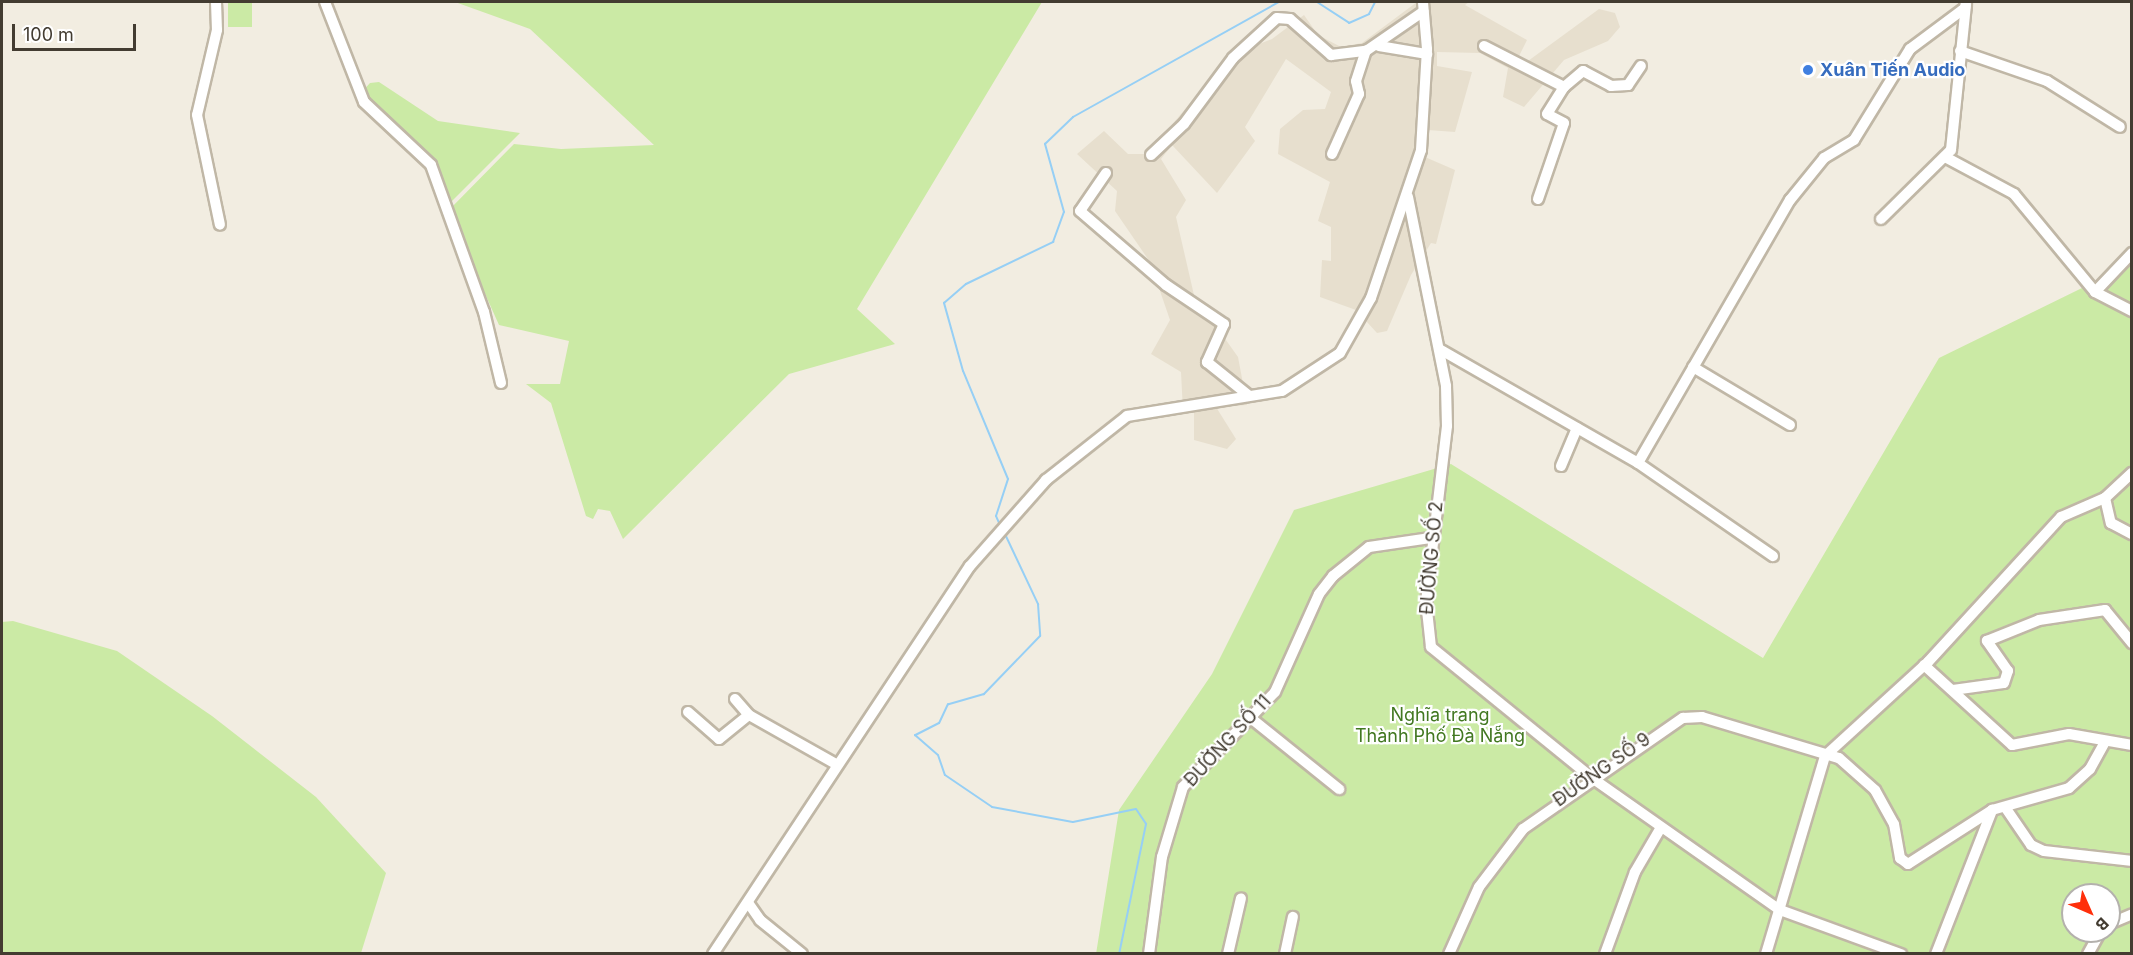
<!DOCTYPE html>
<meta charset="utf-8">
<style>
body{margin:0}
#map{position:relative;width:2133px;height:955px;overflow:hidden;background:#f2ede1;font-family:Inter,sans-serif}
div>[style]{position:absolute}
.residential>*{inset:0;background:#e7dfce}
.green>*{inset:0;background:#cbeaa5;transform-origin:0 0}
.stream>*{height:2px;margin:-1px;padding:0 1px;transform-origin:1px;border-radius:1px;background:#96cff5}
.roads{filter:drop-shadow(2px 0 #c0b7a6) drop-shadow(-2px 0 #c0b7a6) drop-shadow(0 2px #c0b7a6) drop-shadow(0 -2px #c0b7a6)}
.street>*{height:10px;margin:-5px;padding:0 5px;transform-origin:5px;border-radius:5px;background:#fff}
.dots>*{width:16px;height:16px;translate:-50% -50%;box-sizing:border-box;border:3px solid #fff;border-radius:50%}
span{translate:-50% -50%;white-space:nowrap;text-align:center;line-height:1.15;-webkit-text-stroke:4.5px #fff;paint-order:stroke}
.shop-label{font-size:18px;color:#366cbe;font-weight:700}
.left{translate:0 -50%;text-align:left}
.street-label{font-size:18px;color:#433c31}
.park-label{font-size:18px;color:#427821}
.frame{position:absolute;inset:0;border:3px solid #433c31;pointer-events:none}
.north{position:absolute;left:2061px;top:883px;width:60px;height:60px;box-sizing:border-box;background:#fff;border:2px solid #b4b1ad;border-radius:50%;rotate:135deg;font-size:16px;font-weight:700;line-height:24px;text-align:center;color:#433c31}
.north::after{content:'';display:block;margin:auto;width:21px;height:27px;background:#ff2f0b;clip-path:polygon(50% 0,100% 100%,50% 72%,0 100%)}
.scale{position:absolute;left:12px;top:24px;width:124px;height:27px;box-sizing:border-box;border:3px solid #433c31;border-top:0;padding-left:8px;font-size:18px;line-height:21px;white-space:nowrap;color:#433c31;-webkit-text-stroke:4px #fff;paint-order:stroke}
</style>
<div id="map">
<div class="residential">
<div style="clip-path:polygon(1417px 2px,1469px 2px,1465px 5px,1527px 40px,1519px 56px,1528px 61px,1599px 9px,1615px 13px,1620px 27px,1608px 41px,1564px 60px,1524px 107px,1503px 97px,1508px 68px,1480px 53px,1437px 52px,1437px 66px,1472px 72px,1455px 132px,1428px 130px,1425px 157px,1455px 170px,1436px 244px,1431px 243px,1411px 275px,1387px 331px,1377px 333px,1356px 310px,1320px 297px,1322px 260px,1331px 261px,1331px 227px,1318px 221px,1330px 182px,1278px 154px,1280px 129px,1303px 110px,1325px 109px,1331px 92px,1286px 59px,1245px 127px,1255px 141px,1217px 193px,1172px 145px,1161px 159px,1186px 200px,1176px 217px,1194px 295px,1238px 357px,1247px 405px,1216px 407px,1236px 439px,1227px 449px,1194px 440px,1194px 410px,1183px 411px,1181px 372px,1151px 354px,1170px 320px,1150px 262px,1115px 211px,1117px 191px,1077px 154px,1104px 131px,1128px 154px,1147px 154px,1231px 55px,1272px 39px,1304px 15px,1318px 35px,1341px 47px,1362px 43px)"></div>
</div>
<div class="green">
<div style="left:228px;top:2px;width:24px;height:25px"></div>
<div style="clip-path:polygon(455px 2px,1042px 2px,857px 309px,895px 344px,789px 374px,623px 539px,610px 511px,598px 509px,593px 519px,586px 516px,551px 403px,526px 384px,560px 384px,569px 341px,499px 325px,448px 211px,514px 144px,561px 149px,654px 145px,530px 29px)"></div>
<div style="clip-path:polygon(379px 82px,438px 121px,520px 133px,445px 208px,436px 175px,358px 96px,370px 83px)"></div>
<div style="clip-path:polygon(evenodd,2131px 264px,2131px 953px,1096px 954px,1119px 810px,1212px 674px,1294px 510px,1451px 464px,1763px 658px,1939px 358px,2131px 264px,2073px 895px,2109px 895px,2109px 931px,2073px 931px,2073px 895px)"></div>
<div style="clip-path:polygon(13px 621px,117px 651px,212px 716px,316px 797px,386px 873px,361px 953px,2px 953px,2px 622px)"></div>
</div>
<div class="stream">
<div style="left:1317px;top:2px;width:38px;rotate:33deg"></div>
<div style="left:1349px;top:23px;width:22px;rotate:-24deg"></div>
<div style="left:1369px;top:14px;width:13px;rotate:-63deg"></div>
<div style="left:1000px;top:525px;width:10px;rotate:-114deg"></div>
<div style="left:996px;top:516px;width:39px;rotate:-72deg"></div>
<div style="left:1008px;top:479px;width:117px;rotate:-112.6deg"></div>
<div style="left:963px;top:371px;width:71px;rotate:-105.6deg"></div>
<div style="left:944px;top:303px;width:29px;rotate:-41deg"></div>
<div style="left:966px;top:284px;width:97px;rotate:-25.8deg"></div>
<div style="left:1053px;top:242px;width:32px;rotate:-70deg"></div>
<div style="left:1064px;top:212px;width:71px;rotate:-105.6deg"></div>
<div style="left:1045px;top:144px;width:39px;rotate:-44deg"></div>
<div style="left:1073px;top:117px;width:236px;rotate:-29.2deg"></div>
<div style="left:1004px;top:532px;width:80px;rotate:64.7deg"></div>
<div style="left:1038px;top:604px;width:32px;rotate:86deg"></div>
<div style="left:1040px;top:636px;width:81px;rotate:134deg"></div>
<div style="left:984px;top:694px;width:37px;rotate:164deg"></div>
<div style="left:948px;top:704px;width:21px;rotate:115deg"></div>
<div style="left:939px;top:723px;width:27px;rotate:153deg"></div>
<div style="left:915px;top:735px;width:30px;rotate:41deg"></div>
<div style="left:938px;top:755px;width:21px;rotate:71deg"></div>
<div style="left:945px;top:775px;width:57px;rotate:34.2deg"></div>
<div style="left:992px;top:807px;width:82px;rotate:10.5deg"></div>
<div style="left:1073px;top:822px;width:64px;rotate:-11.7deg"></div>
<div style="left:1136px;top:809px;width:18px;rotate:56deg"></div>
<div style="left:1146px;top:824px;width:133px;rotate:101.7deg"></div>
</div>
<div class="roads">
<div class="street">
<div style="left:216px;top:2px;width:28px;rotate:88deg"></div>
<div style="left:217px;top:30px;width:87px;rotate:103.2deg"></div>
<div style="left:197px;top:115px;width:112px;rotate:78.2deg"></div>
<div style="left:325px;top:2px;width:107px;rotate:68.7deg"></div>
<div style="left:364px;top:102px;width:92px;rotate:43.2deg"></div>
<div style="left:431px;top:165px;width:156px;rotate:70.2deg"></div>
<div style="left:484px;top:312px;width:73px;rotate:76.5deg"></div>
<div style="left:1379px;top:46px;width:49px;rotate:9.5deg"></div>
<div style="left:1484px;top:46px;width:90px;rotate:27.1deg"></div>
<div style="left:1960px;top:51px;width:92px;rotate:19deg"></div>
<div style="left:2047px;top:81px;width:86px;rotate:32.2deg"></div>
<div style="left:1332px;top:154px;width:66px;rotate:-65.8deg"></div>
<div style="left:1359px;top:94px;width:13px;rotate:-103deg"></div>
<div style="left:1356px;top:81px;width:32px;rotate:-72deg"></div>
<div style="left:1366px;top:51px;width:70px;rotate:-34.6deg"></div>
<div style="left:1151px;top:155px;width:45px;rotate:-43.2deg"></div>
<div style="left:1184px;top:124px;width:82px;rotate:-53.4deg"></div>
<div style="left:1233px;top:58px;width:59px;rotate:-42.3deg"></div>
<div style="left:1277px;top:18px;width:13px;rotate:4deg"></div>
<div style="left:1290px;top:19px;width:55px;rotate:41.3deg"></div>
<div style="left:1331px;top:55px;width:35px;rotate:-7deg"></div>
<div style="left:1947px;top:158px;width:76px;rotate:28.2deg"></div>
<div style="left:2014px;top:194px;width:127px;rotate:50.4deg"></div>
<div style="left:2095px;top:292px;width:42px;rotate:27.2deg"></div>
<div style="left:1106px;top:173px;width:46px;rotate:124.4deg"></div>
<div style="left:1080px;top:211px;width:113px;rotate:40.7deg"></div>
<div style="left:1166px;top:285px;width:70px;rotate:33.9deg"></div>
<div style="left:1224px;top:324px;width:42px;rotate:114.1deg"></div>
<div style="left:1207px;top:362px;width:53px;rotate:38.8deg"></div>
<div style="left:1408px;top:197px;width:193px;rotate:78.6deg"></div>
<div style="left:1446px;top:386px;width:40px;rotate:88.6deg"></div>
<div style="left:1447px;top:426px;width:176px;rotate:96.8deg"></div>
<div style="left:1426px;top:601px;width:46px;rotate:83.8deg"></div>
<div style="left:1431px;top:647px;width:208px;rotate:39.1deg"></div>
<div style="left:1592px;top:778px;width:230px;rotate:35.1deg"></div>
<div style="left:1780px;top:910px;width:129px;rotate:20deg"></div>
<div style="left:1538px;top:199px;width:80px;rotate:-71.1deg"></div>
<div style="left:1564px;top:123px;width:19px;rotate:-152deg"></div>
<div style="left:1547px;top:114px;width:32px;rotate:-58deg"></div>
<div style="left:1564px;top:87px;width:25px;rotate:-40deg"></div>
<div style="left:1583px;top:71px;width:32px;rotate:28deg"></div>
<div style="left:1611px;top:86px;width:17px;rotate:-3deg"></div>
<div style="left:1628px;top:85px;width:23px;rotate:-56deg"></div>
<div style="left:1881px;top:219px;width:98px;rotate:-44.6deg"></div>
<div style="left:1951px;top:150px;width:146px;rotate:-84.1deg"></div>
<div style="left:2095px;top:292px;width:54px;rotate:-46.5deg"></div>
<div style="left:1441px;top:350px;width:227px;rotate:29.8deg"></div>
<div style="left:1638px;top:463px;width:164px;rotate:34.6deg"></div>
<div style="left:1693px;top:367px;width:113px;rotate:30.9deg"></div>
<div style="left:1638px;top:463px;width:304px;rotate:-60deg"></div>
<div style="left:1790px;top:200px;width:54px;rotate:-51deg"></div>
<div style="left:1824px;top:158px;width:35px;rotate:-31deg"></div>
<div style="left:1854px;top:140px;width:107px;rotate:-58.4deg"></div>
<div style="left:1910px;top:49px;width:69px;rotate:-36.7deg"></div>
<div style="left:1965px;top:8px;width:6px;rotate:-81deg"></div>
<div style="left:1561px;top:466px;width:41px;rotate:-67.2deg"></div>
<div style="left:2105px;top:498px;width:26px;rotate:77deg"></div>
<div style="left:2111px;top:523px;width:24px;rotate:28deg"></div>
<div style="left:1924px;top:665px;width:119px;rotate:42.3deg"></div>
<div style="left:2012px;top:745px;width:58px;rotate:-10.9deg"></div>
<div style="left:2069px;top:734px;width:64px;rotate:9.9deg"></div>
<div style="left:1953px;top:690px;width:51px;rotate:-7.8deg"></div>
<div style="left:2004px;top:683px;width:13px;rotate:-72deg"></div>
<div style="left:2008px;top:671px;width:37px;rotate:-125deg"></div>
<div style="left:1987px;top:641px;width:56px;rotate:-22deg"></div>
<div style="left:2039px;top:620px;width:67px;rotate:-8.6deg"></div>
<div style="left:2105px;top:610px;width:43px;rotate:50.7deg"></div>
<div style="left:735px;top:699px;width:21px;rotate:49deg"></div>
<div style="left:749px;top:715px;width:100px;rotate:29.4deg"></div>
<div style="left:688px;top:712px;width:41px;rotate:41.1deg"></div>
<div style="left:719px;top:739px;width:38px;rotate:-39deg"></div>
<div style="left:1252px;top:719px;width:112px;rotate:38.8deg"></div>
<div style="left:2005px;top:807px;width:46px;rotate:55.6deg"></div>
<div style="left:2031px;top:845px;width:14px;rotate:25deg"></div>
<div style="left:2044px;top:851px;width:89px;rotate:6.5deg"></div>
<div style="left:749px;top:904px;width:19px;rotate:55deg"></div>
<div style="left:760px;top:920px;width:54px;rotate:39deg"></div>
<div style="left:2109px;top:924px;width:25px;rotate:-23deg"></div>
<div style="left:713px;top:954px;width:465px;rotate:-56.5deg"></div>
<div style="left:970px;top:566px;width:115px;rotate:-48.5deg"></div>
<div style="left:1046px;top:480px;width:103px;rotate:-38.3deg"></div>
<div style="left:1127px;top:416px;width:157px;rotate:-9.2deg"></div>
<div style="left:1282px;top:391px;width:69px;rotate:-33.2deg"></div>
<div style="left:1340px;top:353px;width:63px;rotate:-60.6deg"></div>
<div style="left:1371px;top:298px;width:156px;rotate:-71.3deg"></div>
<div style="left:1421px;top:150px;width:101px;rotate:-86.6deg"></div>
<div style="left:1427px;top:49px;width:47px;rotate:-94.9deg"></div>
<div style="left:1149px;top:954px;width:98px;rotate:-82.4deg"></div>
<div style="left:1162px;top:857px;width:73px;rotate:-73.3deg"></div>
<div style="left:1183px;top:787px;width:132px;rotate:-45.9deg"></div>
<div style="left:1275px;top:692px;width:107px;rotate:-65.8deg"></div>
<div style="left:1319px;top:594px;width:23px;rotate:-52deg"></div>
<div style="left:1333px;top:576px;width:46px;rotate:-38.9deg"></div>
<div style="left:1369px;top:547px;width:62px;rotate:-8.4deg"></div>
<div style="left:1228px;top:954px;width:57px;rotate:-76.9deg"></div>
<div style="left:1285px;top:954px;width:38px;rotate:-78deg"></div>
<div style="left:1449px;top:954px;width:73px;rotate:-65.9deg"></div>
<div style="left:1479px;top:887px;width:73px;rotate:-52.8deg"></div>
<div style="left:1523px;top:829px;width:195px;rotate:-34.8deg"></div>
<div style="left:1683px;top:718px;width:19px;rotate:-3deg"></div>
<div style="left:1702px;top:717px;width:143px;rotate:16.7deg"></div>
<div style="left:1839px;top:758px;width:48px;rotate:41.6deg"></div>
<div style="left:1875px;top:790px;width:39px;rotate:61deg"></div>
<div style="left:1894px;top:824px;width:35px;rotate:80deg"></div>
<div style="left:1900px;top:858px;width:10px;rotate:37deg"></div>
<div style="left:1908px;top:864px;width:100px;rotate:-32.7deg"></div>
<div style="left:1992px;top:810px;width:80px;rotate:-15.9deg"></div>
<div style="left:2069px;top:788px;width:28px;rotate:-42deg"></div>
<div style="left:2090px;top:769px;width:31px;rotate:-61deg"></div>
<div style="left:1605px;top:954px;width:87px;rotate:-69.9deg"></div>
<div style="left:1635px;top:872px;width:50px;rotate:-59.8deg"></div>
<div style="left:1766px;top:954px;width:207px;rotate:-73.4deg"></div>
<div style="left:1825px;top:756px;width:139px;rotate:-42.4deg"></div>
<div style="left:1928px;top:662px;width:197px;rotate:-47.5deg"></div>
<div style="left:2061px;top:517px;width:48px;rotate:-23.4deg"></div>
<div style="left:2105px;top:498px;width:37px;rotate:-43deg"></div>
<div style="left:1936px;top:954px;width:155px;rotate:-68.7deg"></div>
<div style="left:2088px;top:954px;width:26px;rotate:-61deg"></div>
</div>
</div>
<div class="dots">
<div style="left:1808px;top:70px;background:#3f7fe0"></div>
</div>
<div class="shop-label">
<span class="left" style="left:1820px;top:70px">Xuân Tiến Audio</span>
</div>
<div class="street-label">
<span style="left:1432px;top:558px;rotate:-85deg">ĐƯỜNG SỐ 2</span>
<span style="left:1228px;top:741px;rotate:-47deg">ĐƯỜNG SỐ 11</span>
<span style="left:1602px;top:770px;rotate:-35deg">ĐƯỜNG SỐ 9</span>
</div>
<div class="park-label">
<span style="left:1440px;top:726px">Nghĩa trang<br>Thành Phố Đà Nẵng</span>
</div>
<div class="frame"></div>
<div class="north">B</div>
<div class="scale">100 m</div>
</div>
